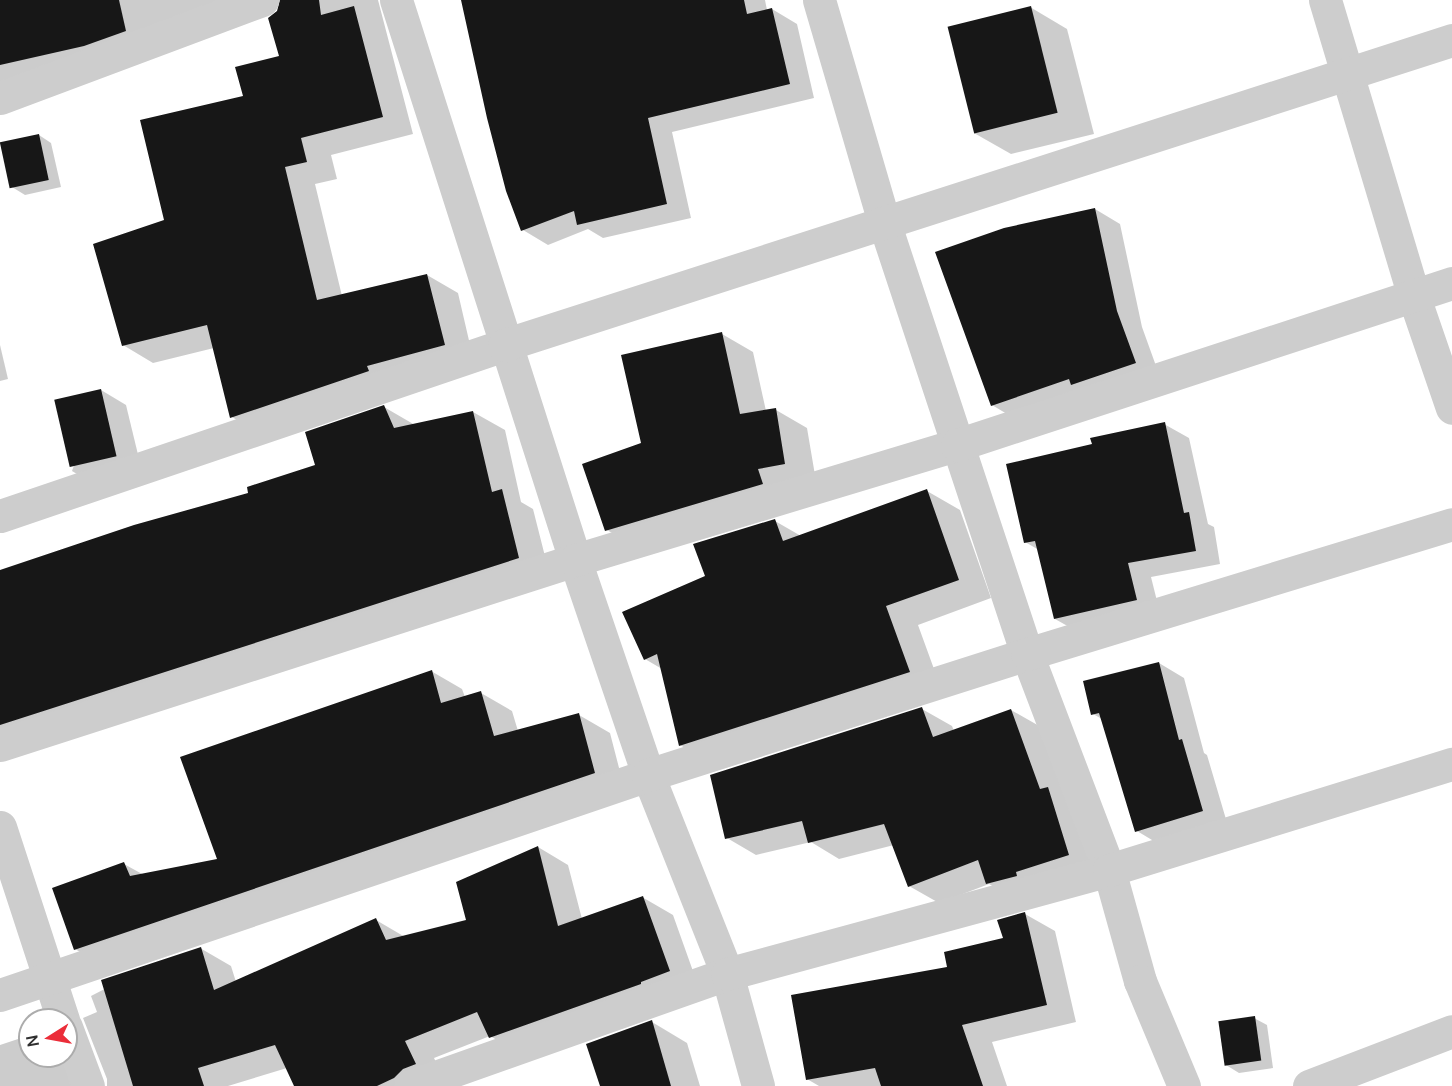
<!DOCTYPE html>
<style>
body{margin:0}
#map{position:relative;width:1452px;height:1086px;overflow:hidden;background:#fff;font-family:Manrope,sans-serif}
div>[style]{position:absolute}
.shadow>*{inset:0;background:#0003}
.building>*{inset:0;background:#171717;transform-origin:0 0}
.minor>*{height:33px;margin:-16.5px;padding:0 16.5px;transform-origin:16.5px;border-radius:16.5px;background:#cdcdcd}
span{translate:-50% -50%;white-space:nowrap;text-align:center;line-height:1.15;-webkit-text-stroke:6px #fff;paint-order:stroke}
.north{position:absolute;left:18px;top:1008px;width:60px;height:60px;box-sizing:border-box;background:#fff;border:2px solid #acacac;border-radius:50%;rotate:259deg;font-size:16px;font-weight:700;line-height:24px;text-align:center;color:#303030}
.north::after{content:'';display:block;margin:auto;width:21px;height:27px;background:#eb2d39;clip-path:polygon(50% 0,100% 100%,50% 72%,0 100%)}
</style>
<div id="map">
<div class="shadow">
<div style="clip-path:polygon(0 0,378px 0,413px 134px,331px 155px,337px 179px,315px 184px,342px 296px,427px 275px,458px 293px,474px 362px,262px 435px,232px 417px,214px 348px,153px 363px,123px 345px,166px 221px,244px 97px,281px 57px,282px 0,152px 33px,0 99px)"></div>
<div style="clip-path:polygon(462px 0,765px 0,767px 10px,772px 9px,797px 24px,814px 98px,672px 132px,691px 218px,603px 238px,588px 229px,548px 245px,523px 230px)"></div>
<div style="clip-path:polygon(1030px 7px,1067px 29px,1094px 134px,1011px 154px,974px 133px)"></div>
<div style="clip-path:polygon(39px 135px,51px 143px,61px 187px,25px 195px,12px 187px)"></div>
<div style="clip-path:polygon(1095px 209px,1120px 224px,1142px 327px,1160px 377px,1017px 420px,992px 405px)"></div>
<div style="clip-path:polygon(722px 334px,753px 352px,766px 411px,776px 410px,807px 428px,816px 481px,638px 548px,607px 530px,643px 444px)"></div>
<div style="clip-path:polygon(0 345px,8px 379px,0 381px)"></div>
<div style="clip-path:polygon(101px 390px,126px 405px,142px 471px,97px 486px,72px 471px)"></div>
<div style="clip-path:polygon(384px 407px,415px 425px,473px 412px,505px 430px,521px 502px,533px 509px,550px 576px,0 729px,0 572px,249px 494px,316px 466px)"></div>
<div style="clip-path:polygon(1164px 424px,1189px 438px,1208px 524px,1214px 527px,1220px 564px,1151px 577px,1160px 613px,1080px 633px,1055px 619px,1039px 550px,1025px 542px,1094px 445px)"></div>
<div style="clip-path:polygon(927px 491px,960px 510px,991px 598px,918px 625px,942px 691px,713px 764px,680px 745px,662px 669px,645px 659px,706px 577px,775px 521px,801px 536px)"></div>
<div style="clip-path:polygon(1159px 663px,1184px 678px,1204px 753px,1207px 755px,1228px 826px,1162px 846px,1137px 831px,1102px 719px,1093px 714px)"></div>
<div style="clip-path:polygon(431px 671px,462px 689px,465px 697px,481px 693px,512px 711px,518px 731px,579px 715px,610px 733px,625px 791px,106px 967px,75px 949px,124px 864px,144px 875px,219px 860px)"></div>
<div style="clip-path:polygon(922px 709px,952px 726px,954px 731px,1011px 710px,1041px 727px,1098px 872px,1017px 900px,989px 884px,939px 903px,909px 886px,894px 845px,839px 859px,811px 842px,756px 855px,727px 838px)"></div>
<div style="clip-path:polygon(538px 847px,568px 865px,582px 919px,642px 897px,673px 915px,699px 988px,521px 1054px,490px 1036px,434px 1058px,445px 1081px,433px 1086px,295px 1086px,287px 1068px,228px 1086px,107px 1086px,107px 1079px,83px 1018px,97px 1012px,91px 996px,126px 978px,200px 948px,231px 966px,236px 982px,376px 920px,405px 937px,467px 921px)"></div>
<div style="clip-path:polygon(1025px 914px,1055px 931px,1076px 1022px,992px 1042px,1007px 1086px,819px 1086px,807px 1079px,949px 968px,1005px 939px)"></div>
<div style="clip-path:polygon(1254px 1018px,1267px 1025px,1273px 1068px,1239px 1073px,1226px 1065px)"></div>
<div style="clip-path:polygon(652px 1022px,687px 1043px,700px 1086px,602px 1086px)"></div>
<div style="clip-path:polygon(30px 1035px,30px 1056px,66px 1056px,86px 1086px,0 1086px,0 1045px)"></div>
</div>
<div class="building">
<div style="clip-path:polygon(0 0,119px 0,126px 31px,84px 46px,0 65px)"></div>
<div style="clip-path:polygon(280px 0,319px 0,321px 15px,354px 6px,383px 117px,301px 138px,307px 162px,285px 167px,317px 300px,427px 274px,445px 345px,367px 366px,369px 371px,230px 418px,207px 325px,122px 346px,93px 244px,164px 220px,140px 120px,243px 96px,235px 67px,279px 56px,268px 18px,277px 11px)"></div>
<div style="clip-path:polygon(461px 0,744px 0,747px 14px,772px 8px,790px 84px,648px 118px,667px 204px,577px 225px,574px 211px,521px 231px,506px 191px,487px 118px)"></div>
<div style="left:1031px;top:6px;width:110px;height:86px;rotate:76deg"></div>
<div style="left:39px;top:134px;width:47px;height:40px;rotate:78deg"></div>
<div style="clip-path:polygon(1095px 208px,1117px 311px,1136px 363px,1071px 385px,1069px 379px,991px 406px,935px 252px,1004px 228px)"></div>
<div style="clip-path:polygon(722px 332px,740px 414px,776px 408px,785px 464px,758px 469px,763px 484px,605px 531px,582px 464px,641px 443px,621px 355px)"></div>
<div style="left:101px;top:389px;width:69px;height:48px;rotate:77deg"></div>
<div style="clip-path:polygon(384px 405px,394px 428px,473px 411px,492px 492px,502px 489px,519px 558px,0 725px,0 570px,134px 525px,248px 493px,247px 487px,315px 465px,305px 432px)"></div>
<div style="clip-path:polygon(1165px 422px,1184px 513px,1189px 512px,1196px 551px,1128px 563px,1137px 600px,1054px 619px,1035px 541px,1024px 543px,1006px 464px,1092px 444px,1090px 438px)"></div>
<div style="clip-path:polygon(927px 489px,959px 580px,886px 606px,910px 672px,679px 746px,657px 654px,644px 660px,622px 612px,705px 576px,693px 544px,775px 519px,783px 541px)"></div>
<div style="clip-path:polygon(1159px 662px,1179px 740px,1182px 739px,1203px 811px,1135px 832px,1099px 713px,1091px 715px,1083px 681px)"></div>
<div style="clip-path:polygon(432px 670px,441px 703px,481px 691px,494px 736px,579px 713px,595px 773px,74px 950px,52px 888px,124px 862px,130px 876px,217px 859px,180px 757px)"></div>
<div style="clip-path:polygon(922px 707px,933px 737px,1011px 709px,1040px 789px,1048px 787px,1069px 855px,1016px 872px,1017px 876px,986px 884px,978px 860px,908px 887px,884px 824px,808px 843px,802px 821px,725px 839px,710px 775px)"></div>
<div style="clip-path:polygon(538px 846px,558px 926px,643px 896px,670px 971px,641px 982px,641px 984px,489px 1038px,477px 1012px,405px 1041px,416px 1064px,403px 1069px,394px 1078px,377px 1086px,294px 1086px,275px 1045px,198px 1068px,204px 1086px,133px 1086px,101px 980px,201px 947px,214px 990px,376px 918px,386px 940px,466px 920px,456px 882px)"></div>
<div style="clip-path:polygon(1025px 912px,1047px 1005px,962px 1025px,983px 1086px,881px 1086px,875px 1068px,806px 1080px,791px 995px,947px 967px,944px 952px,1003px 938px,997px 920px)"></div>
<div style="left:1255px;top:1016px;width:45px;height:37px;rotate:82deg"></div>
<div style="clip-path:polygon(652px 1020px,671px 1086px,600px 1086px,586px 1044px)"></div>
</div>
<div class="minor">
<div style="left:396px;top:0;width:588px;rotate:72.27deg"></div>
<div style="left:575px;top:560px;width:227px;rotate:71.2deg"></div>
<div style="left:648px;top:775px;width:214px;rotate:68.3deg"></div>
<div style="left:727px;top:974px;width:116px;rotate:74.5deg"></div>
<div style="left:819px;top:0;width:231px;rotate:73.7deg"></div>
<div style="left:884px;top:222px;width:455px;rotate:71.7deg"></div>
<div style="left:1027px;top:654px;width:231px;rotate:69.2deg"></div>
<div style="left:1109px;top:870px;width:115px;rotate:74.4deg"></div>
<div style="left:1140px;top:981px;width:114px;rotate:67.3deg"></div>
<div style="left:1325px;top:0;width:310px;rotate:73.3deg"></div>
<div style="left:1414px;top:297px;width:117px;rotate:71.1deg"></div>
<div style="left:0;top:98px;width:280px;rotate:-20.5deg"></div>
<div style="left:0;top:516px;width:532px;rotate:-18.74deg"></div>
<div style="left:504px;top:345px;width:996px;rotate:-17.83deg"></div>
<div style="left:0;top:745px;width:604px;rotate:-17.84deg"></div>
<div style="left:575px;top:560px;width:399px;rotate:-16.8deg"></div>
<div style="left:957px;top:445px;width:521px;rotate:-18.12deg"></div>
<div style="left:0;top:827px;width:203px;rotate:71.9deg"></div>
<div style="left:0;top:995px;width:684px;rotate:-18.75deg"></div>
<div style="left:648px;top:775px;width:398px;rotate:-17.7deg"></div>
<div style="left:1027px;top:654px;width:444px;rotate:-17deg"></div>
<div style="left:66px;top:1027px;width:63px;rotate:69.6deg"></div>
<div style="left:410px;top:1086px;width:336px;rotate:-19.5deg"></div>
<div style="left:727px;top:974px;width:396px;rotate:-15.2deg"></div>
<div style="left:1109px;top:870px;width:359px;rotate:-17.2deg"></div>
<div style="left:1309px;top:1086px;width:153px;rotate:-21deg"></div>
</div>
<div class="north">N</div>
</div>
